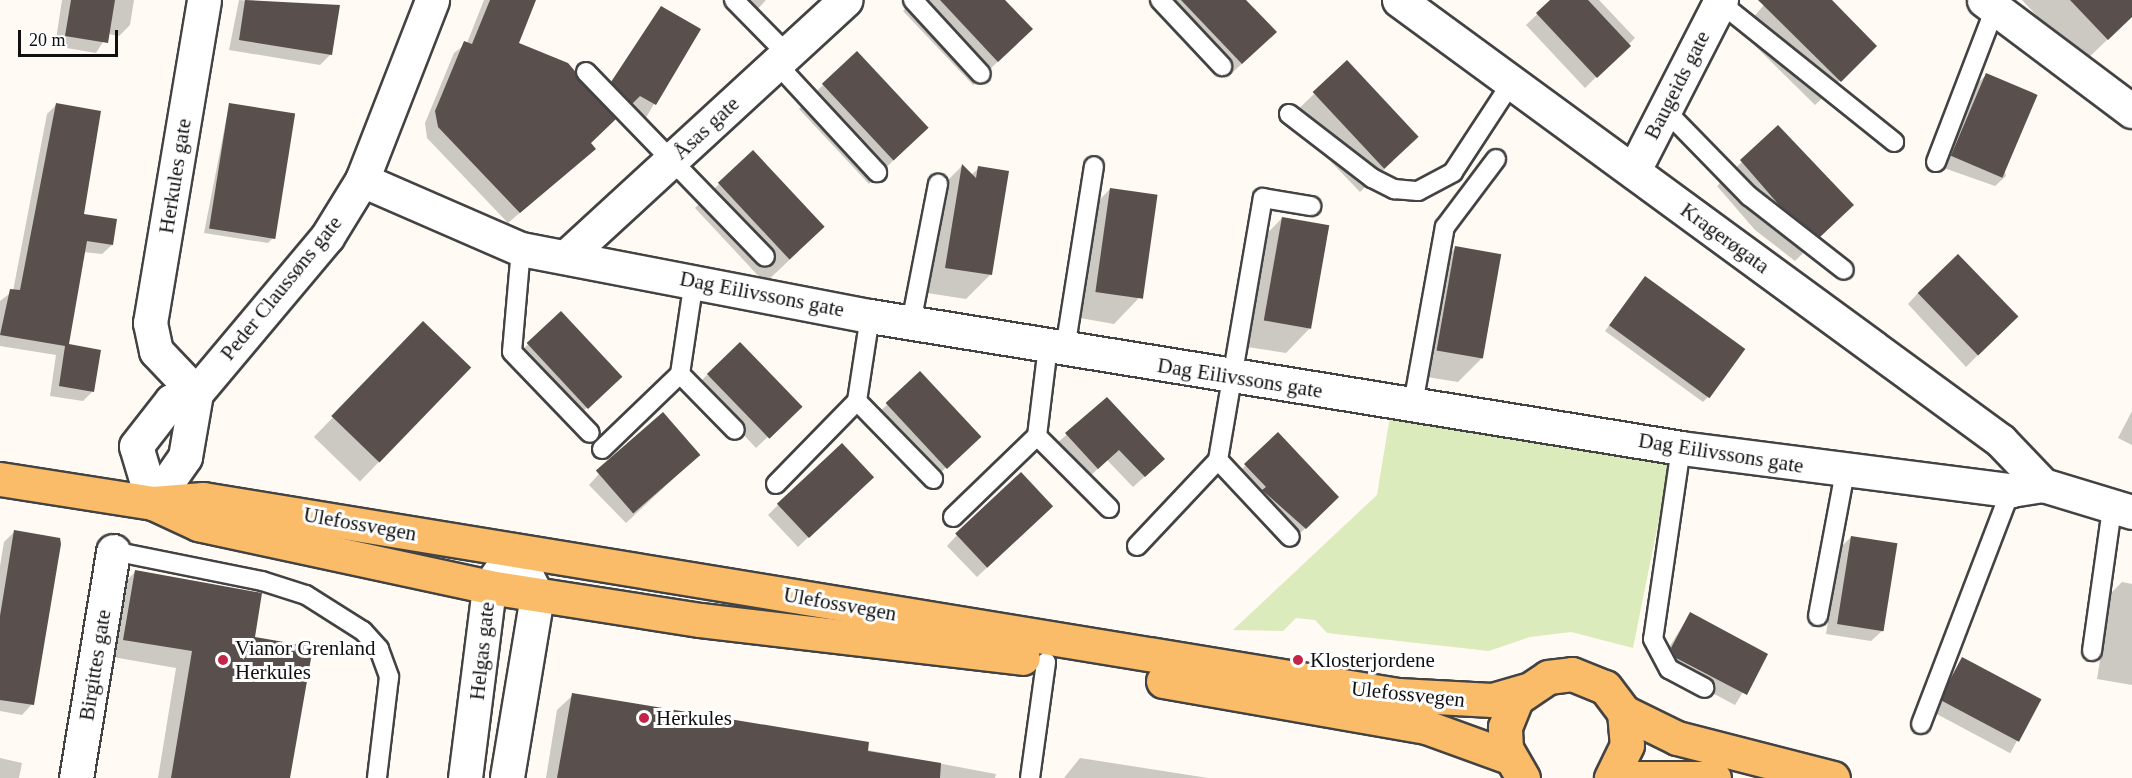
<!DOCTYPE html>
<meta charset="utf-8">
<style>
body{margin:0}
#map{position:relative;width:2132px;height:778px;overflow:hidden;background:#fffaf3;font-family:Georgia,serif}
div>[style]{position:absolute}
.green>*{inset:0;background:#dcebbb}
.shadow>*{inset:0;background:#0003;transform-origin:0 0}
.building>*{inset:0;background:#594f4c;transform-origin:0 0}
.roads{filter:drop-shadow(2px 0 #434343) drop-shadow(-2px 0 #434343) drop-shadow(0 2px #434343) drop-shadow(0 -2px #434343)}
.service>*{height:18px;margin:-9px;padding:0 9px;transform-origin:9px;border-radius:9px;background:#fff}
.minor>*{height:33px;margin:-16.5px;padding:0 16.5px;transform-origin:16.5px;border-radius:16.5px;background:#fff}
.primary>*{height:33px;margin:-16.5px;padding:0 16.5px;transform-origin:16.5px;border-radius:16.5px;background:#fabc68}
.dots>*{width:16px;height:16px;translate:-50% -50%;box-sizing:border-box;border:3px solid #fff;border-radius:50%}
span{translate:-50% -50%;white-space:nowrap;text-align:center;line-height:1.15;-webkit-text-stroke:6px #fff;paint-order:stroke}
.street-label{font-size:21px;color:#101010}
.poi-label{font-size:21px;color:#101010}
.left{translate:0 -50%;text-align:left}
.scale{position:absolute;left:18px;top:30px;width:100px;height:27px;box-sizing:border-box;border:3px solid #101010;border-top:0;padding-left:8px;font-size:18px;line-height:21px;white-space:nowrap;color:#101010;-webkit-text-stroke:4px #fff;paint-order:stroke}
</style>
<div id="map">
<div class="green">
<div style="clip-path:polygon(1390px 416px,1671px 459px,1633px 648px,1571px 632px,1530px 637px,1489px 651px,1327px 633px,1315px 620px,1296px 618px,1283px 631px,1233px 630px,1377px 495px)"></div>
</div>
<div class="shadow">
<div style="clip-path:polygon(62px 0,134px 0,130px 25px,119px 36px,108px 34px,96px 53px,55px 46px)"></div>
<div style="clip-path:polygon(239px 0,339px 7px,331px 54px,320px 65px,229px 50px)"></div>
<div style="clip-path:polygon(484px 0,534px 0,517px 44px,594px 149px,508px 223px,427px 138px,425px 123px,454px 53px,467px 43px)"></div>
<div style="clip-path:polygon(735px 0,766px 0,755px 12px)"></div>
<div style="clip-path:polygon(914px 0,1003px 0,1006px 54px,973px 85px,903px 11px)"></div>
<div style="clip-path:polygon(1160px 0,1244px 0,1264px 43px,1231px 74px)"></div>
<div style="clip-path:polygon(1552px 0,1599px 0,1635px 38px,1585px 88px,1526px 25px)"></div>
<div style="clip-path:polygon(1768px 0,1830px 0,1875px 46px,1815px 105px,1741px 32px)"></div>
<div style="clip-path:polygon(2022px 0,2132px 0,2132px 16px,2082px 64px)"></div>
<div style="left:661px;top:7px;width:44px;height:105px;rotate:31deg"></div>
<div style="clip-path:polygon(1986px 75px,2006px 176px,1995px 186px,1944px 168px,1975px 86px)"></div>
<div style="clip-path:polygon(823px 85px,927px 128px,869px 184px,799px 109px)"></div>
<div style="clip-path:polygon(1314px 94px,1393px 161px,1360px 192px,1289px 118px)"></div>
<div style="clip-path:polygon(57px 104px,82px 215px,112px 245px,102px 254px,83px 252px,67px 345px,92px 392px,83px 401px,50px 396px,56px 355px,0 346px,0 301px,13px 291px,47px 114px)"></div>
<div style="clip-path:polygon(229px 105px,273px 238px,268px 243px,204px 233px)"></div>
<div style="clip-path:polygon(1778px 127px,1827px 230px,1795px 261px,1755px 230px,1717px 186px)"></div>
<div style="clip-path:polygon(962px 166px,971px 175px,979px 168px,990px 275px,966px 299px,921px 292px,938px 190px)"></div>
<div style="clip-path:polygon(719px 184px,799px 251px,765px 283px,695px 208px)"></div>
<div style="clip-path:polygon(1110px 189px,1138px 299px,1114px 324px,1069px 316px,1086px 214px)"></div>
<div style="clip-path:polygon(1282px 218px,1310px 328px,1286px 353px,1241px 346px,1258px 243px)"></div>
<div style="clip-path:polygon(1455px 248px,1483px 357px,1458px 382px,1414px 375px,1431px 272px)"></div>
<div style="clip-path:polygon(1640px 283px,1708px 397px,1703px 402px,1605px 331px)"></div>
<div style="clip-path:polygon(1918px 293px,2016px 317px,1966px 367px,1908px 304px)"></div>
<div style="clip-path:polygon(561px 313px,609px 387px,576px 418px,517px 355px)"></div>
<div style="left:423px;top:324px;width:64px;height:157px;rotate:44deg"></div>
<div style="clip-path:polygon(920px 374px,968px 447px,935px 478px,876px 415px)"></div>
<div style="clip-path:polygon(707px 375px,789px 417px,756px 448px,697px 385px)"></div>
<div style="clip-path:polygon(1107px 399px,1152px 470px,1133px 487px,1107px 460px,1087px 479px,1055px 445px)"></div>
<div style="clip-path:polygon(2132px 411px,2132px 445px,2118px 438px)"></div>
<div style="clip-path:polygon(688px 465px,626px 523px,589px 485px,599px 474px)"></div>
<div style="clip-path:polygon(1246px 465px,1327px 508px,1294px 539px,1235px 476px)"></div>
<div style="clip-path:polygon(861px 487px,798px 547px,768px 515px,778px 505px)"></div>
<div style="clip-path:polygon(1040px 517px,977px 577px,947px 546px,957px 535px)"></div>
<div style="clip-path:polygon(14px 532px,32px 704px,22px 715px,0 711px,0 566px,4px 542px)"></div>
<div style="clip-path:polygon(1851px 537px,1882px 631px,1871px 641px,1826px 634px,1840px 548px)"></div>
<div style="clip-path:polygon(136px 571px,253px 638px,289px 778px,158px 778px,176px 668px,107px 656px,119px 588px)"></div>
<div style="clip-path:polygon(2122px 582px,2132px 584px,2132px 685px,2097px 679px,2111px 593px)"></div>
<div style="clip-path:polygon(1690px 614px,1766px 654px,1735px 705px,1665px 668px,1661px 660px)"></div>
<div style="left:1963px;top:659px;width:86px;height:61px;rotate:28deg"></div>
<div style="clip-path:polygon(573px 695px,996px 774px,995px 778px,546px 778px,557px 710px)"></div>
<div style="clip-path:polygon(0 758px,22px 763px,19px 778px,0 778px)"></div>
<div style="clip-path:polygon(1080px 758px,1208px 778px,1064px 778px)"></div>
</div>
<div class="building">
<div style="clip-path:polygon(71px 0,115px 0,108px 43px,65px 36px)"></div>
<div style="clip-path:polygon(245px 0,340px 5px,332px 55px,239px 40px)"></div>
<div style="clip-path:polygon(490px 0,536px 0,519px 43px,568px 63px,616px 119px,591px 143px,596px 149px,520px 213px,438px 127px,435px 111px,464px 41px,472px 44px)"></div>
<div style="clip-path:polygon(940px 0,1005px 0,1033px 29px,998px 62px)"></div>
<div style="clip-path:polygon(1181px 0,1246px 0,1277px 32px,1242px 64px)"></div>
<div style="clip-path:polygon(1550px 0,1588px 0,1631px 46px,1597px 78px,1536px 13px)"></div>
<div style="clip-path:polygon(1758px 0,1832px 0,1877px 46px,1841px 82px)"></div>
<div style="clip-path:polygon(2070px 0,2132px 0,2132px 17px,2108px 40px)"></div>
<div style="clip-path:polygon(661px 6px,701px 29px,656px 105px,640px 96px,632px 104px,611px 82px)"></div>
<div style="left:857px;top:51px;width:105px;height:48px;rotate:47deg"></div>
<div style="left:1347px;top:60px;width:105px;height:47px;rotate:47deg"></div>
<div style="left:1986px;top:73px;width:56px;height:90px;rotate:23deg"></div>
<div style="clip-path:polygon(56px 103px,101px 111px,84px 214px,117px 219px,113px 245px,87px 241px,69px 344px,101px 350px,94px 392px,59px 386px,65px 346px,0 335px,10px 289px,20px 290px)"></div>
<div style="left:229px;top:103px;width:67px;height:127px;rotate:9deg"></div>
<div style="clip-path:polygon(1778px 125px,1854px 205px,1820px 237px,1779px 205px,1740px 160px)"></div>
<div style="left:753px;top:150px;width:105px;height:48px;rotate:47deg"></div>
<div style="clip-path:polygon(962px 164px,976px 178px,978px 166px,1009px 171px,992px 275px,945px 268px)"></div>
<div style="left:1110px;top:188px;width:48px;height:105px;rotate:8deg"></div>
<div style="left:1282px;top:217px;width:48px;height:105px;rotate:10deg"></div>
<div style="left:1455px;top:246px;width:47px;height:106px;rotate:10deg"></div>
<div style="left:1958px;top:254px;width:87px;height:56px;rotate:46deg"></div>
<div style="left:1645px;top:276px;width:124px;height:61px;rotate:36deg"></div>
<div style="left:561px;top:311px;width:90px;height:47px;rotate:47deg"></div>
<div style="left:423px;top:321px;width:67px;height:132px;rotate:44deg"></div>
<div style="left:740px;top:342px;width:90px;height:46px;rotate:46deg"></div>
<div style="left:920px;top:371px;width:90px;height:47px;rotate:47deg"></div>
<div style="clip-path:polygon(1107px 397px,1165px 459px,1145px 477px,1119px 450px,1098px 469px,1065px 433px)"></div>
<div style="left:663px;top:412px;width:57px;height:89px;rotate:49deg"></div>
<div style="clip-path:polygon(1278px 432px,1339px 497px,1306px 529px,1262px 490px,1266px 487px,1244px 464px)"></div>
<div style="left:842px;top:443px;width:47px;height:89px;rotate:47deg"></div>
<div style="left:1021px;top:472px;width:47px;height:90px;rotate:47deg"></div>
<div style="clip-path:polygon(14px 530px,60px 538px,61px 544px,34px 705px,0 700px,0 616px)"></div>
<div style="left:1851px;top:536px;width:47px;height:89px;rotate:9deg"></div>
<div style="clip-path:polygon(135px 570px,262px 593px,255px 637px,313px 647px,290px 778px,171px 778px,192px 651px,123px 640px)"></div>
<div style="clip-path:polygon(1690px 612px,1768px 654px,1747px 695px,1676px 658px,1671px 648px)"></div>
<div style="left:1962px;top:657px;width:90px;height:48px;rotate:28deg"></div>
<div style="clip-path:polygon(572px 693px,869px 742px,868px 751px,941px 763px,940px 778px,557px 778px)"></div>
</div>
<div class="roads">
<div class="service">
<div style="left:734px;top:0;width:76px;rotate:45.5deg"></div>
<div style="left:913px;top:0;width:100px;rotate:47.4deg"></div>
<div style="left:1160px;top:0;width:91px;rotate:46.8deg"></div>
<div style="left:1717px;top:0;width:227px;rotate:38.7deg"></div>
<div style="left:776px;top:63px;width:149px;rotate:47.2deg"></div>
<div style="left:586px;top:72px;width:257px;rotate:45.9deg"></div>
<div style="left:1664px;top:109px;width:122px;rotate:45.7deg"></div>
<div style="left:1749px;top:196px;width:120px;rotate:37.9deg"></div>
<div style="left:1289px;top:114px;width:105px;rotate:37.6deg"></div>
<div style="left:1372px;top:178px;width:25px;rotate:27deg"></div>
<div style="left:1394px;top:189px;width:24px;rotate:5deg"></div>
<div style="left:1418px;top:191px;width:40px;rotate:-28deg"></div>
<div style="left:1453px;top:172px;width:108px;rotate:-56.8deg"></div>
<div style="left:1936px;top:162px;width:165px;rotate:-69deg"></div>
<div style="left:521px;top:249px;width:103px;rotate:95deg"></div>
<div style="left:512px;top:352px;width:112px;rotate:46.1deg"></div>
<div style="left:911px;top:323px;width:142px;rotate:-79deg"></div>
<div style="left:1065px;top:349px;width:185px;rotate:-81deg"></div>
<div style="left:680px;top:374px;width:78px;rotate:45.5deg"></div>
<div style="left:857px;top:401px;width:109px;rotate:45.7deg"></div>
<div style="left:1413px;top:404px;width:180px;rotate:-79.8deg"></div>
<div style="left:1445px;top:227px;width:85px;rotate:-53.1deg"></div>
<div style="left:1037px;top:436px;width:102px;rotate:45deg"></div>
<div style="left:1681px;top:448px;width:193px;rotate:98.3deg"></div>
<div style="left:1653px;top:639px;width:34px;rotate:62deg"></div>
<div style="left:1669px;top:669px;width:40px;rotate:28deg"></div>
<div style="left:602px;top:449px;width:108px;rotate:-43.9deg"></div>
<div style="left:680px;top:374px;width:95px;rotate:-81.5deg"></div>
<div style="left:1218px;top:460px;width:105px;rotate:46.9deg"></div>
<div style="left:776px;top:484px;width:116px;rotate:-45.7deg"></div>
<div style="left:857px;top:401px;width:86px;rotate:-81.3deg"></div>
<div style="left:953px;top:517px;width:117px;rotate:-44deg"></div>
<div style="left:1037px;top:436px;width:91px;rotate:-83deg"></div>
<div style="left:1137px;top:546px;width:118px;rotate:-46.7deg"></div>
<div style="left:1218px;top:460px;width:266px;rotate:-80.3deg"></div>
<div style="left:1263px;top:198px;width:49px;rotate:9.5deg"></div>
<div style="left:113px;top:551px;width:152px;rotate:11.4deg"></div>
<div style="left:262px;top:581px;width:46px;rotate:17.7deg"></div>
<div style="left:306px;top:595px;width:67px;rotate:32.3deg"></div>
<div style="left:363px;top:631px;width:24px;rotate:48deg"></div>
<div style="left:379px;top:649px;width:30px;rotate:70deg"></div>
<div style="left:389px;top:677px;width:102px;rotate:96.8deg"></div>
<div style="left:1818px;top:616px;width:147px;rotate:-79.4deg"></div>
<div style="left:2092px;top:651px;width:143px;rotate:-82deg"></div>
<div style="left:1921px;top:724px;width:251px;rotate:-69deg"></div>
<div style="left:1030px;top:778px;width:117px;rotate:-82.1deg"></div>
</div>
<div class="minor">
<div style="left:1399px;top:0;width:746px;rotate:36.22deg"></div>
<div style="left:2001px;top:441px;width:61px;rotate:46.3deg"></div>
<div style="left:1984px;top:0;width:185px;rotate:36.9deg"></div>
<div style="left:1634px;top:170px;width:191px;rotate:-62.9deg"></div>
<div style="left:362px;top:180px;width:173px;rotate:23.5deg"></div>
<div style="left:521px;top:249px;width:355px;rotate:10.9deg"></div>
<div style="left:870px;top:316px;width:822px;rotate:9.24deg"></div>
<div style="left:1681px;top:448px;width:333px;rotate:7.3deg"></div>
<div style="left:2011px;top:490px;width:32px;rotate:-9deg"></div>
<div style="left:2043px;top:485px;width:93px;rotate:16.9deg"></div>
<div style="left:568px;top:255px;width:377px;rotate:-42.6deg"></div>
<div style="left:196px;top:393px;width:58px;rotate:-133.6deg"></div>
<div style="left:156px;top:351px;width:29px;rotate:-102deg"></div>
<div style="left:150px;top:323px;width:327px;rotate:-80.5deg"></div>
<div style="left:153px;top:503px;width:56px;rotate:-55.2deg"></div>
<div style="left:185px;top:457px;width:65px;rotate:-80.2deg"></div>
<div style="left:196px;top:393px;width:204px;rotate:-50deg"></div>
<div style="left:327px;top:237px;width:67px;rotate:-58.4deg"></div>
<div style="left:362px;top:180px;width:193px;rotate:-68.7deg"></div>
<div style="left:153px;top:503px;width:59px;rotate:-106.6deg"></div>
<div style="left:136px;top:446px;width:57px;rotate:-52.1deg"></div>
<div style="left:171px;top:401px;width:26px;rotate:-18deg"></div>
<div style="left:76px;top:778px;width:230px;rotate:-80.7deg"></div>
<div style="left:465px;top:778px;width:193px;rotate:-82.8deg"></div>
<div style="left:489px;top:587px;width:44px;rotate:-55.2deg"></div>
<div style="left:514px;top:551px;width:51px;rotate:62.9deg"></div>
<div style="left:537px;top:596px;width:184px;rotate:99.4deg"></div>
</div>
<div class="primary">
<div style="left:0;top:479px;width:155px;rotate:8.9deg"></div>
<div style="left:153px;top:503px;width:50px;rotate:-4.6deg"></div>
<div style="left:203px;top:499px;width:1211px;rotate:9.31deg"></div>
<div style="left:1398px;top:695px;width:94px;rotate:3deg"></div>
<div style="left:1492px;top:700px;width:35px;rotate:-16deg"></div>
<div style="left:153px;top:503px;width:50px;rotate:25deg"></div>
<div style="left:198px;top:524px;width:298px;rotate:12.2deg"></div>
<div style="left:489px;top:587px;width:214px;rotate:8.9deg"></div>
<div style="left:700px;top:620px;width:325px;rotate:6.7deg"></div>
<div style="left:1163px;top:681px;width:267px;rotate:9.9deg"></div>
<div style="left:1426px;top:727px;width:88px;rotate:19.9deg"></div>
<div style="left:1624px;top:712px;width:59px;rotate:26.1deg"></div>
<div style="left:1677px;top:738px;width:161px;rotate:14.4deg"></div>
<div style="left:1523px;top:778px;width:34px;rotate:-120deg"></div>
<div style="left:1506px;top:748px;width:21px;rotate:-93deg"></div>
<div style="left:1505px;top:727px;width:31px;rotate:-68deg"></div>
<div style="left:1517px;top:698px;width:37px;rotate:-34deg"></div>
<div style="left:1548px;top:677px;width:24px;rotate:-7deg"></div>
<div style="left:1572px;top:674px;width:35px;rotate:22deg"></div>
<div style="left:1605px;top:687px;width:31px;rotate:53deg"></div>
<div style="left:1624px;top:712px;width:33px;rotate:85deg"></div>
<div style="left:1627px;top:745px;width:37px;rotate:116deg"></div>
<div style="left:1634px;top:778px;width:80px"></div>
</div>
</div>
<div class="dots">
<div style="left:223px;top:660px;background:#c32448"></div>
<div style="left:1298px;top:660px;background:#c32448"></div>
<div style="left:644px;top:718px;background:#c32448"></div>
</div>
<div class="street-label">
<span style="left:1677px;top:85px;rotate:-63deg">Baugeids gate</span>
<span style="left:706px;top:128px;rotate:-43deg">Åsas gate</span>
<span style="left:175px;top:176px;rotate:-81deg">Herkules gate</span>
<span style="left:1725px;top:238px;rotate:36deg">Kragerøgata</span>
<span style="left:281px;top:288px;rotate:-51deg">Peder Claussøns gate</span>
<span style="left:762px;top:294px;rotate:11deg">Dag Eilivssons gate</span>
<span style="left:1240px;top:378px;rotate:9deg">Dag Eilivssons gate</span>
<span style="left:1721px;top:453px;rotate:9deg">Dag Eilivssons gate</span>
<span style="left:360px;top:524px;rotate:10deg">Ulefossvegen</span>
<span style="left:840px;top:604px;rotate:10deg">Ulefossvegen</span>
<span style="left:482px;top:651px;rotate:-84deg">Helgas gate</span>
<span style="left:95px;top:665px;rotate:-81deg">Birgittes gate</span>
<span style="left:1408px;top:694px;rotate:6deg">Ulefossvegen</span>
</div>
<div class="poi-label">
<span class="left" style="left:235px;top:660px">Vianor Grenland<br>Herkules</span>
<span class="left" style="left:1310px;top:660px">Klosterjordene</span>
<span class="left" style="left:656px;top:718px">Herkules</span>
</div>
<div class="scale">20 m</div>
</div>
